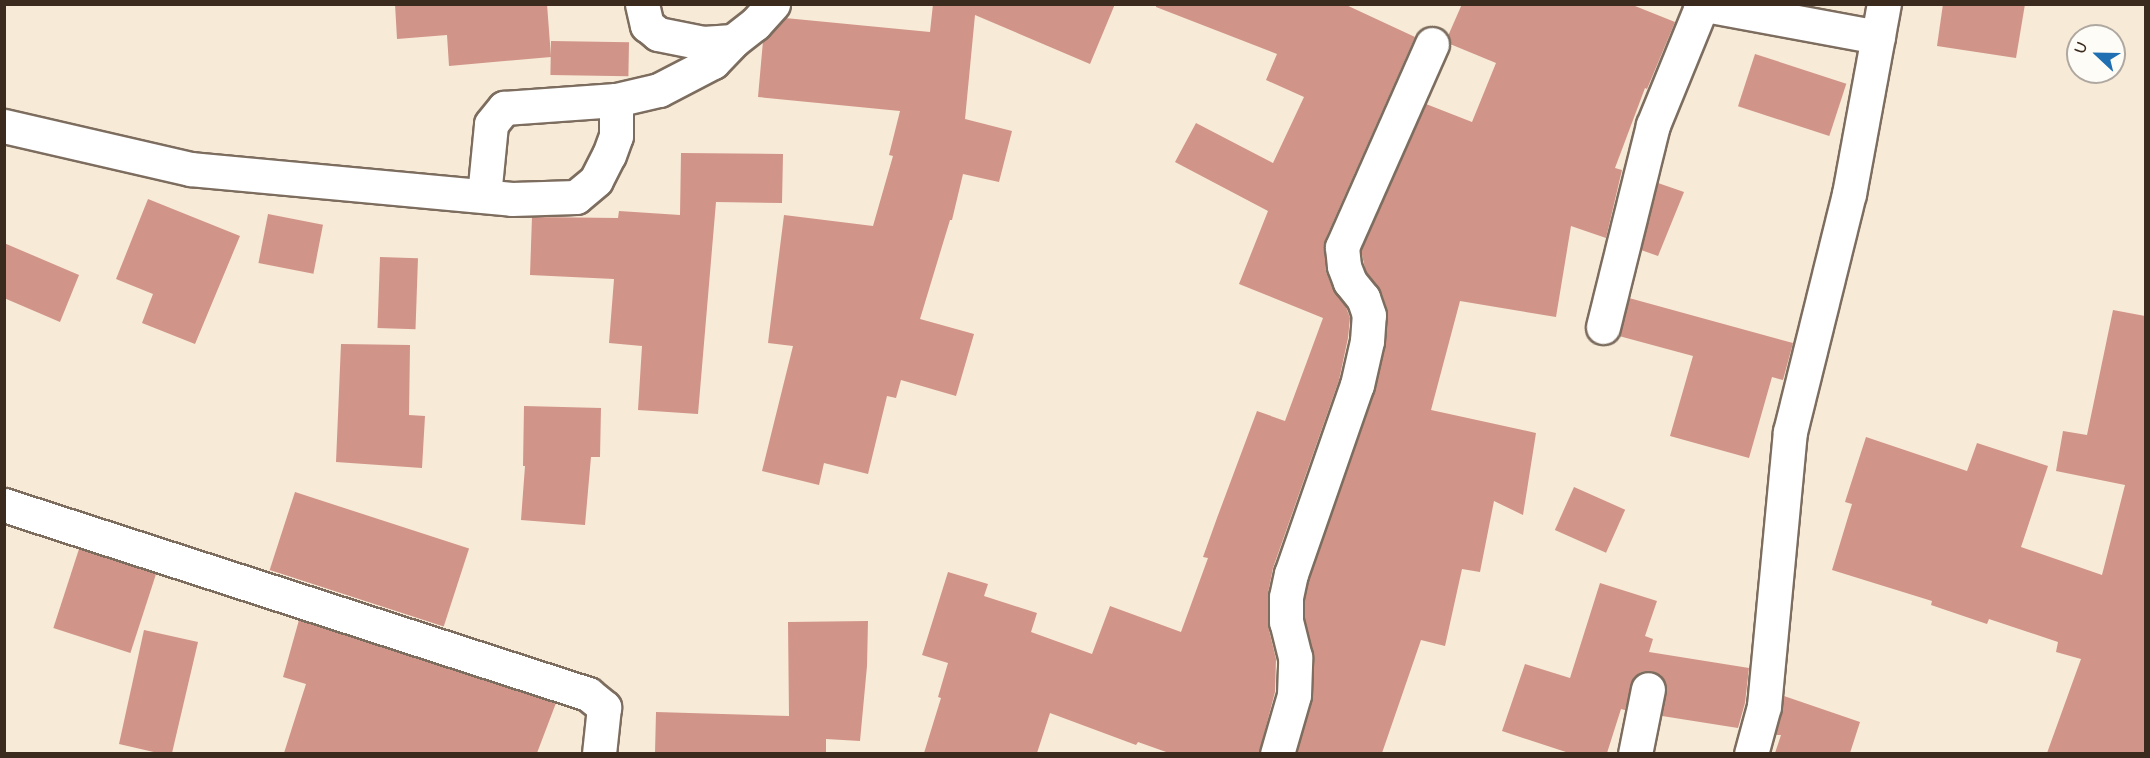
<!DOCTYPE html>
<style>
body{margin:0}
#map{position:relative;width:2150px;height:758px;overflow:hidden;background:#f7ead7;font-family:"Comic Neue",sans-serif}
div>[style]{position:absolute}
.building>*{inset:0;background:#d19489;transform-origin:0 0}
.roads{filter:drop-shadow(2px 0 #7d6d5f) drop-shadow(-2px 0 #7d6d5f) drop-shadow(0 2px #7d6d5f) drop-shadow(0 -2px #7d6d5f)}
.minor>*{height:33px;margin:-16.5px;padding:0 16.5px;transform-origin:16.5px;border-radius:16.5px;background:#fff}
span{translate:-50% -50%;white-space:nowrap;text-align:center;line-height:1.15;-webkit-text-stroke:5px #fdfcf7;paint-order:stroke}
.frame{position:absolute;inset:0;border:6px solid #3b2a1e;pointer-events:none}
.north{position:absolute;left:2066px;top:24px;width:60px;height:60px;box-sizing:border-box;background:#fdfcf7;border:2px solid #afa8a0;border-radius:50%;rotate:292deg;font-size:16px;font-weight:700;line-height:24px;text-align:center;color:#3b2a1e}
.north::after{content:'';display:block;margin:auto;width:21px;height:27px;background:#1f6fb2;clip-path:polygon(50% 0,100% 100%,50% 72%,0 100%)}
</style>
<div id="map">
<div class="building">
<div style="clip-path:polygon(395px 4px,547px 4px,551px 57px,449px 66px,447px 35px,397px 39px)"></div>
<div style="clip-path:polygon(933px 4px,1115px 4px,1090px 64px,975px 15px,965px 119px,1012px 131px,999px 182px,963px 174px,952px 220px,950px 220px,920px 319px,974px 334px,956px 396px,901px 380px,896px 398px,887px 396px,868px 474px,824px 463px,819px 485px,762px 471px,793px 346px,768px 343px,784px 215px,873px 226px,893px 156px,889px 155px,900px 111px,758px 97px,763px 41px,785px 18px,930px 32px)"></div>
<div style="clip-path:polygon(1156px 4px,1344px 4px,1415px 37px,1325px 240px,1326px 272px,1333px 289px,1346px 307px,1350px 318px,1348px 338px,1339px 380px,1273px 568px,1268px 593px,1268px 626px,1276px 659px,1275px 692px,1259px 753px,1169px 753px,1138px 742px,1136px 745px,1050px 713px,1037px 753px,924px 753px,941px 698px,938px 697px,948px 663px,922px 655px,948px 572px,988px 584px,984px 596px,1037px 613px,1031px 632px,1092px 654px,1110px 606px,1181px 632px,1208px 558px,1203px 557px,1217px 518px,1257px 411px,1285px 421px,1323px 318px,1239px 284px,1268px 211px,1175px 162px,1196px 123px,1273px 163px,1304px 97px,1266px 80px,1277px 54px,1156px 7px)"></div>
<div style="clip-path:polygon(1462px 4px,1630px 4px,1675px 22px,1647px 89px,1645px 88px,1615px 168px,1622px 170px,1606px 238px,1571px 226px,1556px 317px,1460px 301px,1431px 410px,1536px 433px,1523px 515px,1494px 501px,1480px 572px,1462px 569px,1445px 646px,1421px 640px,1382px 753px,1297px 753px,1313px 695px,1314px 657px,1305px 620px,1305px 599px,1309px 579px,1375px 391px,1386px 342px,1387px 309px,1381px 291px,1366px 273px,1361px 250px,1426px 104px,1472px 122px,1496px 63px,1450px 44px,1448px 36px)"></div>
<div style="clip-path:polygon(1943px 4px,2025px 4px,2016px 58px,1937px 46px)"></div>
<div style="left:551px;top:41px;width:78px;height:34px;rotate:1deg"></div>
<div style="left:1755px;top:54px;width:96px;height:55px;rotate:18deg"></div>
<div style="clip-path:polygon(681px 153px,783px 154px,782px 203px,716px 202px,698px 414px,638px 410px,642px 346px,609px 343px,614px 279px,530px 275px,532px 217px,618px 218px,619px 211px,680px 215px)"></div>
<div style="clip-path:polygon(1658px 183px,1684px 192px,1658px 256px,1641px 250px)"></div>
<div style="clip-path:polygon(148px 199px,240px 236px,195px 344px,142px 323px,153px 294px,116px 279px)"></div>
<div style="left:268px;top:214px;width:56px;height:50px;rotate:11deg"></div>
<div style="clip-path:polygon(4px 243px,79px 275px,60px 322px,4px 298px)"></div>
<div style="left:380px;top:257px;width:38px;height:71px;rotate:2deg"></div>
<div style="clip-path:polygon(1629px 298px,1793px 343px,1783px 380px,1772px 377px,1749px 458px,1670px 436px,1693px 356px,1619px 336px)"></div>
<div style="clip-path:polygon(2113px 310px,2145px 316px,2145px 753px,2047px 753px,2081px 659px,2056px 652px,2058px 642px,1989px 619px,1987px 624px,1931px 605px,1932px 601px,1832px 570px,1852px 504px,1845px 502px,1866px 437px,1967px 471px,1977px 443px,2048px 466px,2021px 547px,2102px 575px,2125px 485px,2056px 471px,2063px 431px,2087px 435px)"></div>
<div style="clip-path:polygon(341px 344px,410px 345px,409px 415px,425px 416px,422px 468px,336px 462px)"></div>
<div style="clip-path:polygon(524px 406px,601px 408px,600px 457px,591px 457px,585px 525px,521px 520px,525px 466px,523px 466px)"></div>
<div style="left:1574px;top:487px;width:56px;height:47px;rotate:24deg"></div>
<div style="left:295px;top:492px;width:183px;height:82px;rotate:18deg"></div>
<div style="left:79px;top:549px;width:81px;height:83px;rotate:18deg"></div>
<div style="clip-path:polygon(1600px 583px,1657px 601px,1645px 636px,1653px 639px,1649px 652px,1749px 668px,1745px 703px,1738px 728px,1662px 716px,1666px 684px,1661px 675px,1651px 671px,1641px 672px,1634px 677px,1625px 710px,1621px 709px,1607px 753px,1569px 753px,1502px 731px,1525px 664px,1570px 678px)"></div>
<div style="clip-path:polygon(299px 620px,556px 703px,537px 753px,284px 753px,306px 684px,283px 677px)"></div>
<div style="clip-path:polygon(868px 621px,867px 666px,860px 741px,826px 739px,826px 753px,655px 753px,656px 712px,789px 716px,788px 622px)"></div>
<div style="clip-path:polygon(144px 630px,198px 642px,172px 753px,158px 753px,119px 744px)"></div>
<div style="clip-path:polygon(1784px 696px,1860px 722px,1850px 753px,1775px 753px,1781px 735px,1776px 735px)"></div>
</div>
<div class="roads">
<div class="minor">
<div style="left:642px;top:4px;width:22px;rotate:77deg"></div>
<div style="left:647px;top:25px;width:14px;rotate:39deg"></div>
<div style="left:658px;top:34px;width:46px;rotate:11.3deg"></div>
<div style="left:703px;top:43px;width:30px;rotate:-4deg"></div>
<div style="left:733px;top:41px;width:28px;rotate:-38deg"></div>
<div style="left:755px;top:24px;width:27px;rotate:-48deg"></div>
<div style="left:1700px;top:4px;width:181px;rotate:10.5deg"></div>
<div style="left:4px;top:126px;width:191px;rotate:13deg"></div>
<div style="left:190px;top:169px;width:323px;rotate:5.3deg"></div>
<div style="left:512px;top:199px;width:64px;rotate:-1.8deg"></div>
<div style="left:576px;top:197px;width:26px;rotate:-40deg"></div>
<div style="left:596px;top:180px;width:28px;rotate:-63deg"></div>
<div style="left:609px;top:155px;width:20px;rotate:-70deg"></div>
<div style="left:616px;top:136px;width:36px;rotate:-90deg"></div>
<div style="left:484px;top:196px;width:72px;rotate:-84.4deg"></div>
<div style="left:491px;top:124px;width:21px;rotate:-51deg"></div>
<div style="left:504px;top:108px;width:112px;rotate:-4.1deg"></div>
<div style="left:616px;top:100px;width:44px;rotate:-13.1deg"></div>
<div style="left:659px;top:90px;width:61px;rotate:-27.4deg"></div>
<div style="left:713px;top:62px;width:29px;rotate:-46deg"></div>
<div style="left:1603px;top:327px;width:208px;rotate:-76.1deg"></div>
<div style="left:1653px;top:125px;width:130px;rotate:-67.8deg"></div>
<div style="left:4px;top:505px;width:614px;rotate:17.93deg"></div>
<div style="left:588px;top:694px;width:21px;rotate:39deg"></div>
<div style="left:604px;top:707px;width:47px;rotate:96.1deg"></div>
<div style="left:1277px;top:754px;width:61px;rotate:-73.9deg"></div>
<div style="left:1294px;top:695px;width:38px;rotate:-88deg"></div>
<div style="left:1295px;top:657px;width:36px;rotate:-104deg"></div>
<div style="left:1286px;top:622px;width:25px;rotate:-90deg"></div>
<div style="left:1286px;top:597px;width:24px;rotate:-78deg"></div>
<div style="left:1291px;top:574px;width:200px;rotate:-70.8deg"></div>
<div style="left:1357px;top:385px;width:45px;rotate:-77.2deg"></div>
<div style="left:1367px;top:341px;width:26px;rotate:-86deg"></div>
<div style="left:1369px;top:315px;width:18px;rotate:-109deg"></div>
<div style="left:1363px;top:298px;width:21px;rotate:-129deg"></div>
<div style="left:1350px;top:282px;width:17px;rotate:-111deg"></div>
<div style="left:1344px;top:266px;width:19px;rotate:-96deg"></div>
<div style="left:1342px;top:247px;width:222px;rotate:-66.1deg"></div>
<div style="left:1635px;top:754px;width:66px;rotate:-78.7deg"></div>
<div style="left:1751px;top:754px;width:50px;rotate:-74.8deg"></div>
<div style="left:1764px;top:706px;width:275px;rotate:-84.6deg"></div>
<div style="left:1790px;top:432px;width:245px;rotate:-76.1deg"></div>
<div style="left:1849px;top:194px;width:193px;rotate:-79.6deg"></div>
</div>
</div>
<div class="frame"></div>
<div class="north">U</div>
</div>
